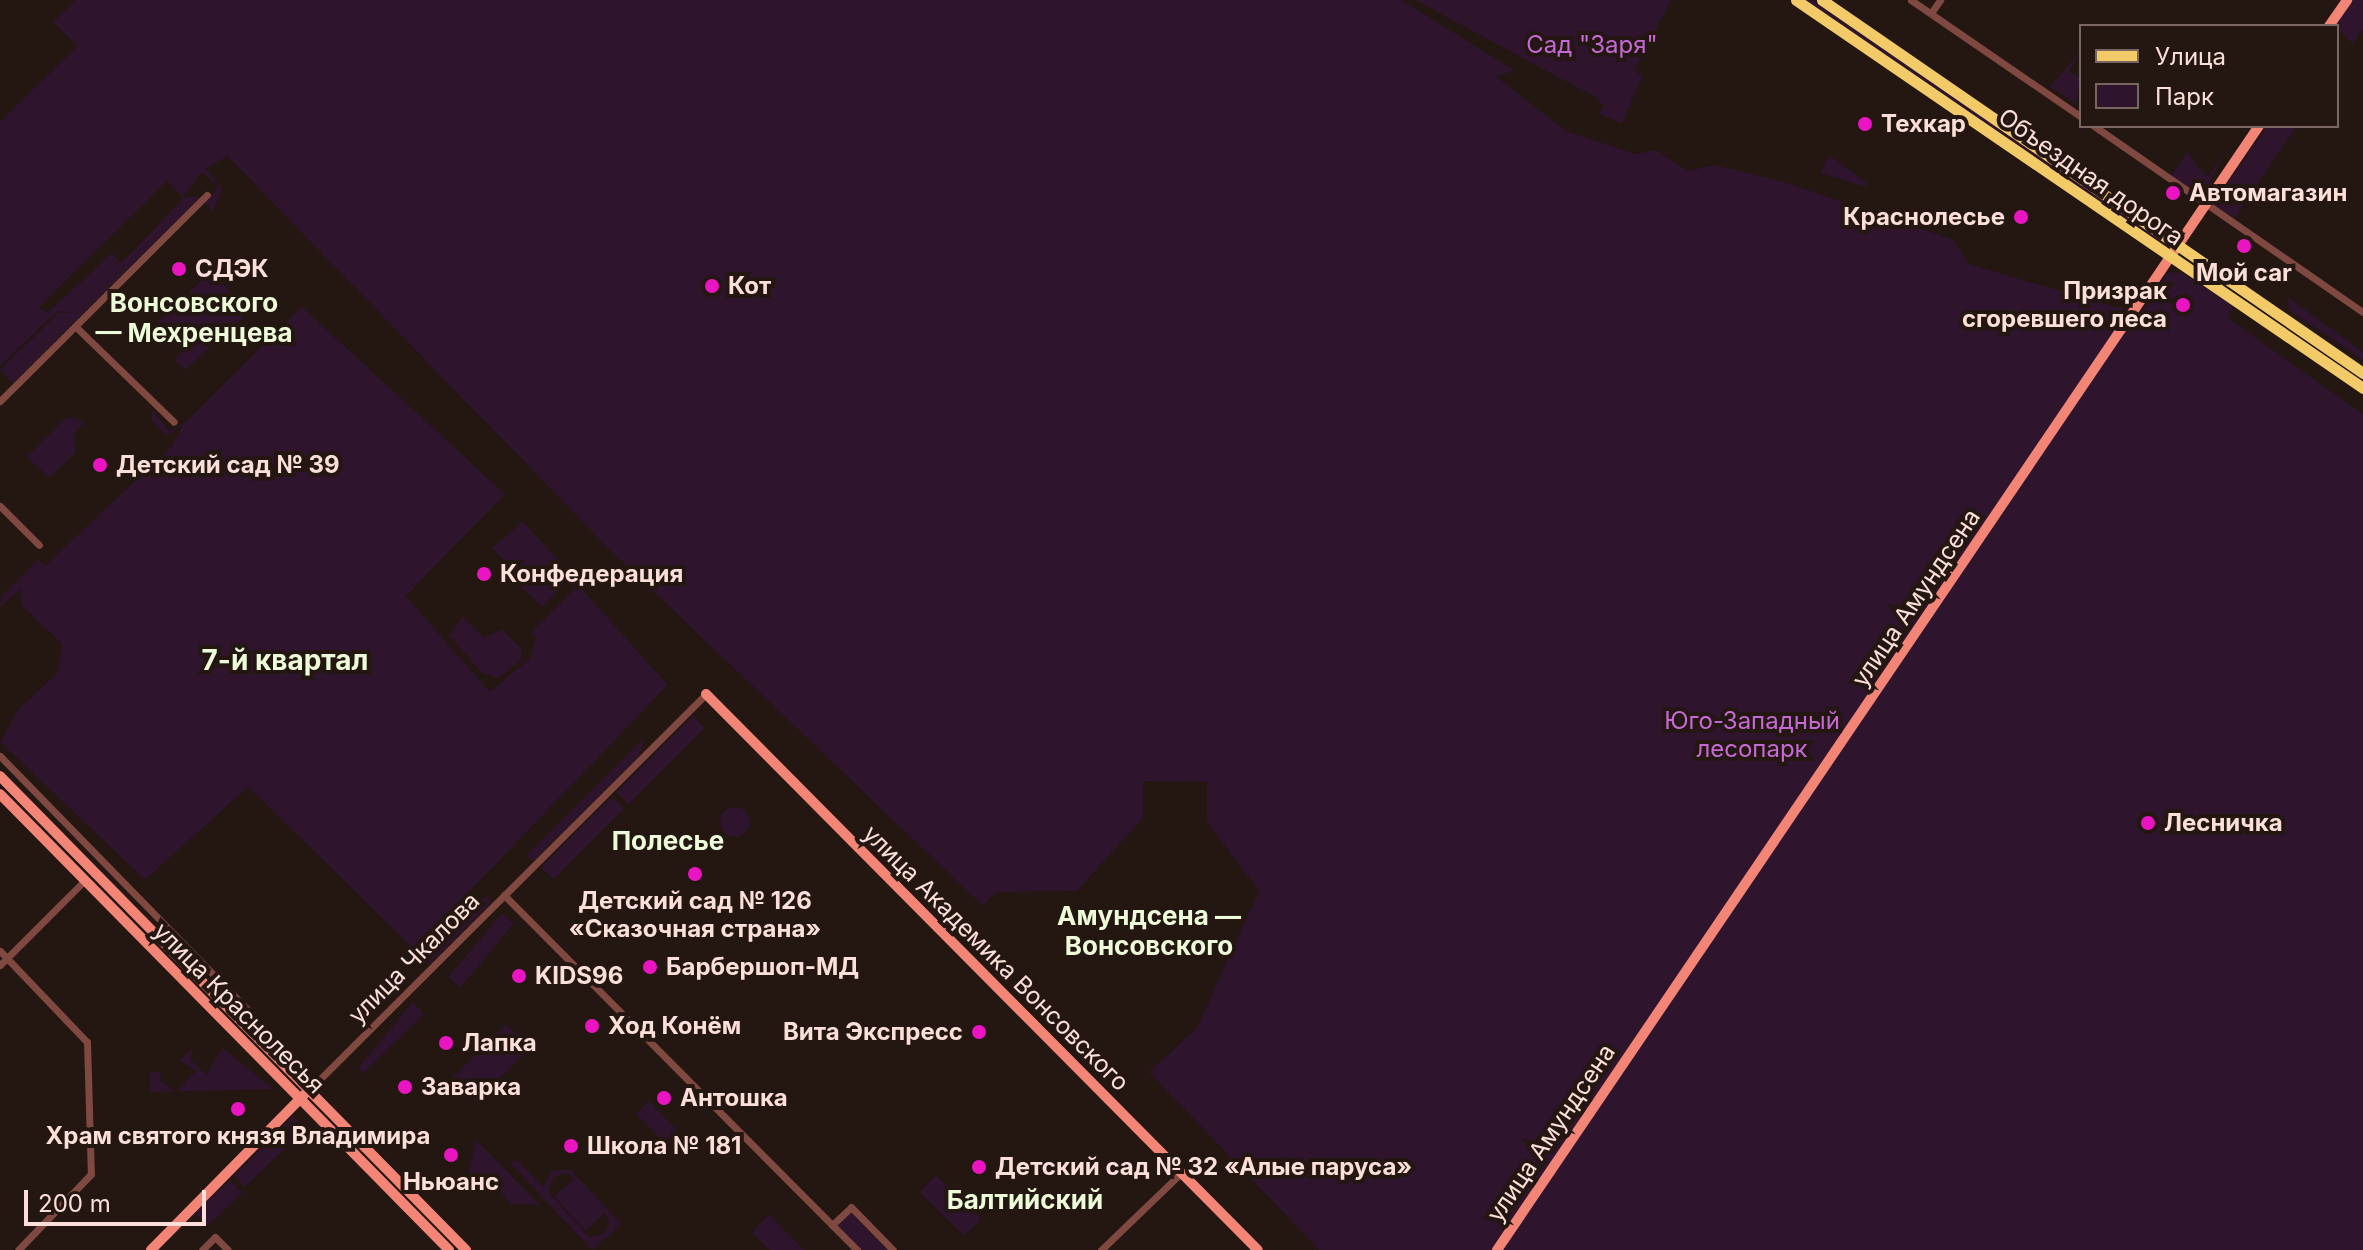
<!DOCTYPE html>
<meta charset="utf-8">
<style>
body{margin:0}
#map{position:relative;width:2363px;height:1250px;overflow:hidden;background:#241611;font-family:Inter,sans-serif}
div>[style]{position:absolute}
.green>*{inset:0;background:#2e142c;transform-origin:0 0}
.round{border-radius:50%}
.street>*{height:7px;margin:-3.5px;padding:0 3.5px;transform-origin:3.5px;border-radius:3.5px;background:#7f4840}
.secondary>*{height:10px;margin:-5px;padding:0 5px;transform-origin:5px;border-radius:5px;background:#f38577}
.primary>*{height:11px;margin:-5.5px;padding:0 5.5px;transform-origin:5.5px;border-radius:5.5px;background:#f2cb68}
.dots>*{width:22px;height:22px;translate:-50% -50%;box-sizing:border-box;border:4px solid #241611;border-radius:50%}
span{translate:-50% -50%;white-space:nowrap;text-align:center;line-height:1.15;-webkit-text-stroke:8px #241611;paint-order:stroke}
.park-label{font-size:24px;color:#c569d6}
.poi-label{font-size:24px;color:#fcdfd8;font-weight:700}
.left{translate:0 -50%;text-align:left}
.right{translate:-100% -50%;text-align:right}
.street-label{font-size:24px;color:#fcdfd8}
.neighbourhood-label{font-size:26px;color:#ecfcd9;font-weight:700}
.quarter-label{font-size:28px;color:#ecfcd9;font-weight:700}
.legend{position:absolute;left:2079px;top:24px;width:260px;height:104px;box-sizing:border-box;background:#241611;border:2px solid #7a6661;margin:0;padding:10px 14px;list-style:none;font-size:24px;color:#fcdfd8}
.legend li{display:flex;align-items:center;gap:16px;height:40px}
.legend b{width:40px;border:2px solid #7a6661}
.scale{position:absolute;left:24px;top:1190px;width:182px;height:36px;box-sizing:border-box;border:4px solid #fcdfd8;border-top:0;padding-left:10px;font-size:24px;line-height:28px;white-space:nowrap;color:#fcdfd8;-webkit-text-stroke:6px #241611;paint-order:stroke}
</style>
<div id="map">
<div class="green">
<div style="clip-path:polygon(evenodd,75px 0,1401px 0,1514px 70px,1497px 77px,1566px 131px,1636px 154px,1656px 150px,1688px 171px,1715px 165px,1787px 183px,1954px 240px,1969px 264px,2115px 307px,2143px 310px,2168px 272px,2182px 273px,2233px 305px,2229px 319px,2363px 414px,2363px 1250px,1319px 1250px,1149px 1072px,1197px 1028px,1259px 891px,1207px 822px,1207px 782px,1143px 781px,1143px 818px,1077px 891px,996px 892px,983px 906px,608px 548px,227px 156px,206px 169px,222px 189px,213px 212px,204px 202px,219px 187px,202px 172px,183px 197px,200px 197px,13px 383px,0 370px,58px 313px,73px 313px,57px 311px,0 366px,0 122px,77px 46px,53px 22px,75px 0,167px 181px,183px 198px,131px 253px,121px 263px,112px 253px,47px 313px,39px 307px,167px 181px)"></div>
<div style="clip-path:polygon(1415px 0,1671px 0,1635px 70px,1642px 76px,1622px 124px,1598px 113px,1604px 106px,1595px 97px)"></div>
<div style="clip-path:polygon(1801px 0,1812px 0,2159px 238px,2156px 242px)"></div>
<div style="clip-path:polygon(2353px 0,2363px 0,2363px 29px,2353px 44px,2335px 26px)"></div>
<div style="clip-path:polygon(2081px 50px,2069px 72px,2081px 77px,2076px 104px,2050px 87px)"></div>
<div style="clip-path:polygon(2267px 126px,2297px 126px,2235px 218px,2213px 205px)"></div>
<div style="clip-path:polygon(2187px 152px,2207px 177px,2224px 153px,2207px 188px,2191px 189px,2171px 176px)"></div>
<div style="clip-path:polygon(1829px 155px,1866px 182px,1866px 187px,1820px 173px)"></div>
<div style="clip-path:polygon(211px 271px,249px 312px,185px 370px,174px 360px,196px 338px,183px 327px,160px 348px,149px 331px)"></div>
<div style="clip-path:polygon(2288px 297px,2363px 352px,2363px 360px,2289px 310px)"></div>
<div style="clip-path:polygon(302px 307px,505px 494px,406px 596px,490px 692px,529px 659px,536px 637px,530px 634px,578px 585px,668px 685px,414px 949px,248px 787px,145px 880px,0 742px,19px 709px,56px 674px,63px 645px,21px 605px,20px 589px,0 608px,2px 595px,39px 559px,44px 565px,35px 575px,173px 445px,183px 425px,166px 436px,151px 420px,152px 410px,169px 431px,186px 422px)"></div>
<div style="clip-path:polygon(67px 417px,85px 422px,74px 433px,76px 452px,49px 478px,27px 457px)"></div>
<div style="clip-path:polygon(523px 521px,572px 576px,543px 607px,505px 573px,509px 566px,492px 548px)"></div>
<div style="clip-path:polygon(463px 617px,484px 638px,502px 629px,521px 648px,521px 660px,499px 678px,481px 672px,448px 635px)"></div>
<div style="left:693px;top:716px;width:17px;height:108px;rotate:45deg"></div>
<div style="clip-path:polygon(646px 736px,639px 756px,533px 861px,527px 855px)"></div>
<div style="left:612px;top:797px;width:17px;height:100px;rotate:45deg"></div>
<div class="round" style="left:720px;top:807px;width:30px;height:30px"></div>
<div style="left:486px;top:896px;width:8px;height:90px;rotate:45deg"></div>
<div style="left:502px;top:913px;width:16px;height:84px;rotate:40deg"></div>
<div style="clip-path:polygon(413px 1002px,424px 1014px,363px 1074px,358px 1068px)"></div>
<div style="left:506px;top:1024px;width:34px;height:77px;rotate:45deg"></div>
<div style="clip-path:polygon(223px 1048px,273px 1089px,150px 1092px,150px 1072px,161px 1072px,160px 1080px,176px 1092px,196px 1071px,179px 1060px,192px 1049px,191px 1060px,206px 1075px)"></div>
<div style="left:649px;top:1101px;width:40px;height:18px;rotate:46deg"></div>
<div style="clip-path:polygon(293px 1116px,306px 1129px,245px 1187px,234px 1176px)"></div>
<div style="clip-path:polygon(476px 1140px,540px 1205px,511px 1204px,493px 1182px,466px 1182px)"></div>
<div style="clip-path:polygon(evenodd,516px 1159px,543px 1187px,552px 1170px,571px 1170px,621px 1224px,592px 1250px,511px 1164px,516px 1159px,566px 1172px,574px 1179px,554px 1196px,585px 1231px,605px 1213px,610px 1223px,603px 1235px,589px 1237px,549px 1193px,553px 1178px,566px 1172px)"></div>
<div style="left:936px;top:1175px;width:63px;height:24px;rotate:44deg"></div>
<div style="left:230px;top:1180px;width:18px;height:48px;rotate:47deg"></div>
<div style="clip-path:polygon(851px 1212px,870px 1233px,887px 1250px,860px 1250px,837px 1226px)"></div>
<div style="clip-path:polygon(769px 1214px,804px 1250px,769px 1250px,752px 1233px)"></div>
</div>
<div class="street">
<div style="left:1911px;top:0;width:206px;rotate:34.5deg"></div>
<div style="left:1931px;top:13px;width:16px;rotate:-55deg"></div>
<div style="left:2094px;top:126px;width:327px;rotate:34.7deg"></div>
<div style="left:76px;top:327px;width:136px;rotate:44.1deg"></div>
<div style="left:0;top:401px;width:292px;rotate:-44.9deg"></div>
<div style="left:0;top:506px;width:55px;rotate:45deg"></div>
<div style="left:0;top:756px;width:368px;rotate:45.7deg"></div>
<div style="left:257px;top:1019px;width:22px;rotate:82deg"></div>
<div style="left:504px;top:895px;width:501px;rotate:45.16deg"></div>
<div style="left:0;top:951px;width:126px;rotate:46.3deg"></div>
<div style="left:87px;top:1042px;width:132px;rotate:88.3deg"></div>
<div style="left:91px;top:1174px;width:105px;rotate:133.8deg"></div>
<div style="left:0;top:965px;width:120px;rotate:-45deg"></div>
<div style="left:309px;top:1090px;width:561px;rotate:-44.93deg"></div>
<div style="left:832px;top:1225px;width:26px;rotate:-43deg"></div>
<div style="left:851px;top:1207px;width:60px;rotate:45.7deg"></div>
<div style="left:202px;top:1250px;width:18px;rotate:-45deg"></div>
<div style="left:215px;top:1237px;width:18px;rotate:45deg"></div>
<div style="left:1101px;top:1250px;width:111px;rotate:-43.9deg"></div>
</div>
<div class="secondary">
<div style="left:2329px;top:26px;width:32px;rotate:-55deg"></div>
<div style="left:706px;top:694px;width:783px;rotate:45.21deg"></div>
<div style="left:0;top:776px;width:665px;rotate:45.49deg"></div>
<div style="left:0;top:794px;width:640px;rotate:45.44deg"></div>
<div style="left:151px;top:1250px;width:218px;rotate:-45.4deg"></div>
<div style="left:1497px;top:1250px;width:1358px;rotate:-55.87deg"></div>
</div>
<div class="primary">
<div style="left:1796px;top:0;width:687px;rotate:34.38deg"></div>
<div style="left:1822px;top:0;width:657px;rotate:34.58deg"></div>
</div>
<div class="dots">
<div style="left:1865px;top:124px;background:#eb14c2"></div>
<div style="left:2173px;top:193px;background:#eb14c2"></div>
<div style="left:2021px;top:217px;background:#eb14c2"></div>
<div style="left:2244px;top:246px;background:#eb14c2"></div>
<div style="left:179px;top:269px;background:#eb14c2"></div>
<div style="left:712px;top:286px;background:#eb14c2"></div>
<div style="left:2183px;top:305px;background:#eb14c2"></div>
<div style="left:100px;top:465px;background:#eb14c2"></div>
<div style="left:484px;top:574px;background:#eb14c2"></div>
<div style="left:2148px;top:823px;background:#eb14c2"></div>
<div style="left:695px;top:874px;background:#eb14c2"></div>
<div style="left:650px;top:967px;background:#eb14c2"></div>
<div style="left:519px;top:976px;background:#eb14c2"></div>
<div style="left:592px;top:1026px;background:#eb14c2"></div>
<div style="left:979px;top:1032px;background:#eb14c2"></div>
<div style="left:446px;top:1043px;background:#eb14c2"></div>
<div style="left:405px;top:1087px;background:#eb14c2"></div>
<div style="left:664px;top:1098px;background:#eb14c2"></div>
<div style="left:238px;top:1109px;background:#eb14c2"></div>
<div style="left:571px;top:1146px;background:#eb14c2"></div>
<div style="left:451px;top:1155px;background:#eb14c2"></div>
<div style="left:979px;top:1167px;background:#eb14c2"></div>
</div>
<div class="park-label">
<span style="left:1592px;top:45px">Сад "Заря"</span>
<span style="left:1752px;top:735px">Юго-Западный<br>лесопарк</span>
</div>
<div class="poi-label">
<span class="left" style="left:1881px;top:124px">Техкар</span>
<span class="left" style="left:2189px;top:193px">Автомагазин</span>
<span class="right" style="left:2005px;top:217px">Краснолесье</span>
<span class="left" style="left:195px;top:269px">СДЭК</span>
<span style="left:2244px;top:273px">Мой car</span>
<span class="left" style="left:728px;top:286px">Кот</span>
<span class="right" style="left:2167px;top:305px">Призрак<br>сгоревшего леса</span>
<span class="left" style="left:116px;top:465px">Детский сад № 39</span>
<span class="left" style="left:500px;top:574px">Конфедерация</span>
<span class="left" style="left:2164px;top:823px">Лесничка</span>
<span style="left:695px;top:915px">Детский сад № 126<br>«Сказочная страна»</span>
<span class="left" style="left:666px;top:967px">Барбершоп-МД</span>
<span class="left" style="left:535px;top:976px">KIDS96</span>
<span class="left" style="left:608px;top:1026px">Ход Конём</span>
<span class="right" style="left:963px;top:1032px">Вита Экспресс</span>
<span class="left" style="left:462px;top:1043px">Лапка</span>
<span class="left" style="left:421px;top:1087px">Заварка</span>
<span class="left" style="left:680px;top:1098px">Антошка</span>
<span style="left:238px;top:1136px">Храм святого князя Владимира</span>
<span class="left" style="left:587px;top:1146px">Школа № 181</span>
<span class="left" style="left:995px;top:1167px">Детский сад № 32 «Алые паруса»</span>
<span style="left:451px;top:1182px">Ньюанс</span>
</div>
<div class="street-label">
<span style="left:2091px;top:177px;rotate:35deg">Объездная дорога</span>
<span style="left:1916px;top:598px;rotate:-56deg">улица Амундсена</span>
<span style="left:414px;top:958px;rotate:-45deg">улица Чкалова</span>
<span style="left:996px;top:958px;rotate:45deg">улица Академика Вонсовского</span>
<span style="left:239px;top:1008px;rotate:45deg">улица Краснолесья</span>
<span style="left:1551px;top:1133px;rotate:-56deg">улица Амундсена</span>
</div>
<div class="neighbourhood-label">
<span style="left:194px;top:318px">Вонсовского<br>— Мехренцева</span>
<span style="left:668px;top:841px">Полесье</span>
<span style="left:1149px;top:931px">Амундсена —<br>Вонсовского</span>
<span style="left:1025px;top:1200px">Балтийский</span>
</div>
<div class="quarter-label">
<span style="left:285px;top:660px">7-й квартал</span>
</div>
<ul class="legend">
<li><b style="height:10px;background:#f2cb68"></b>Улица</li>
<li><b style="height:22px;background:#2e142c"></b>Парк</li>
</ul>
<div class="scale">200 m</div>
</div>
